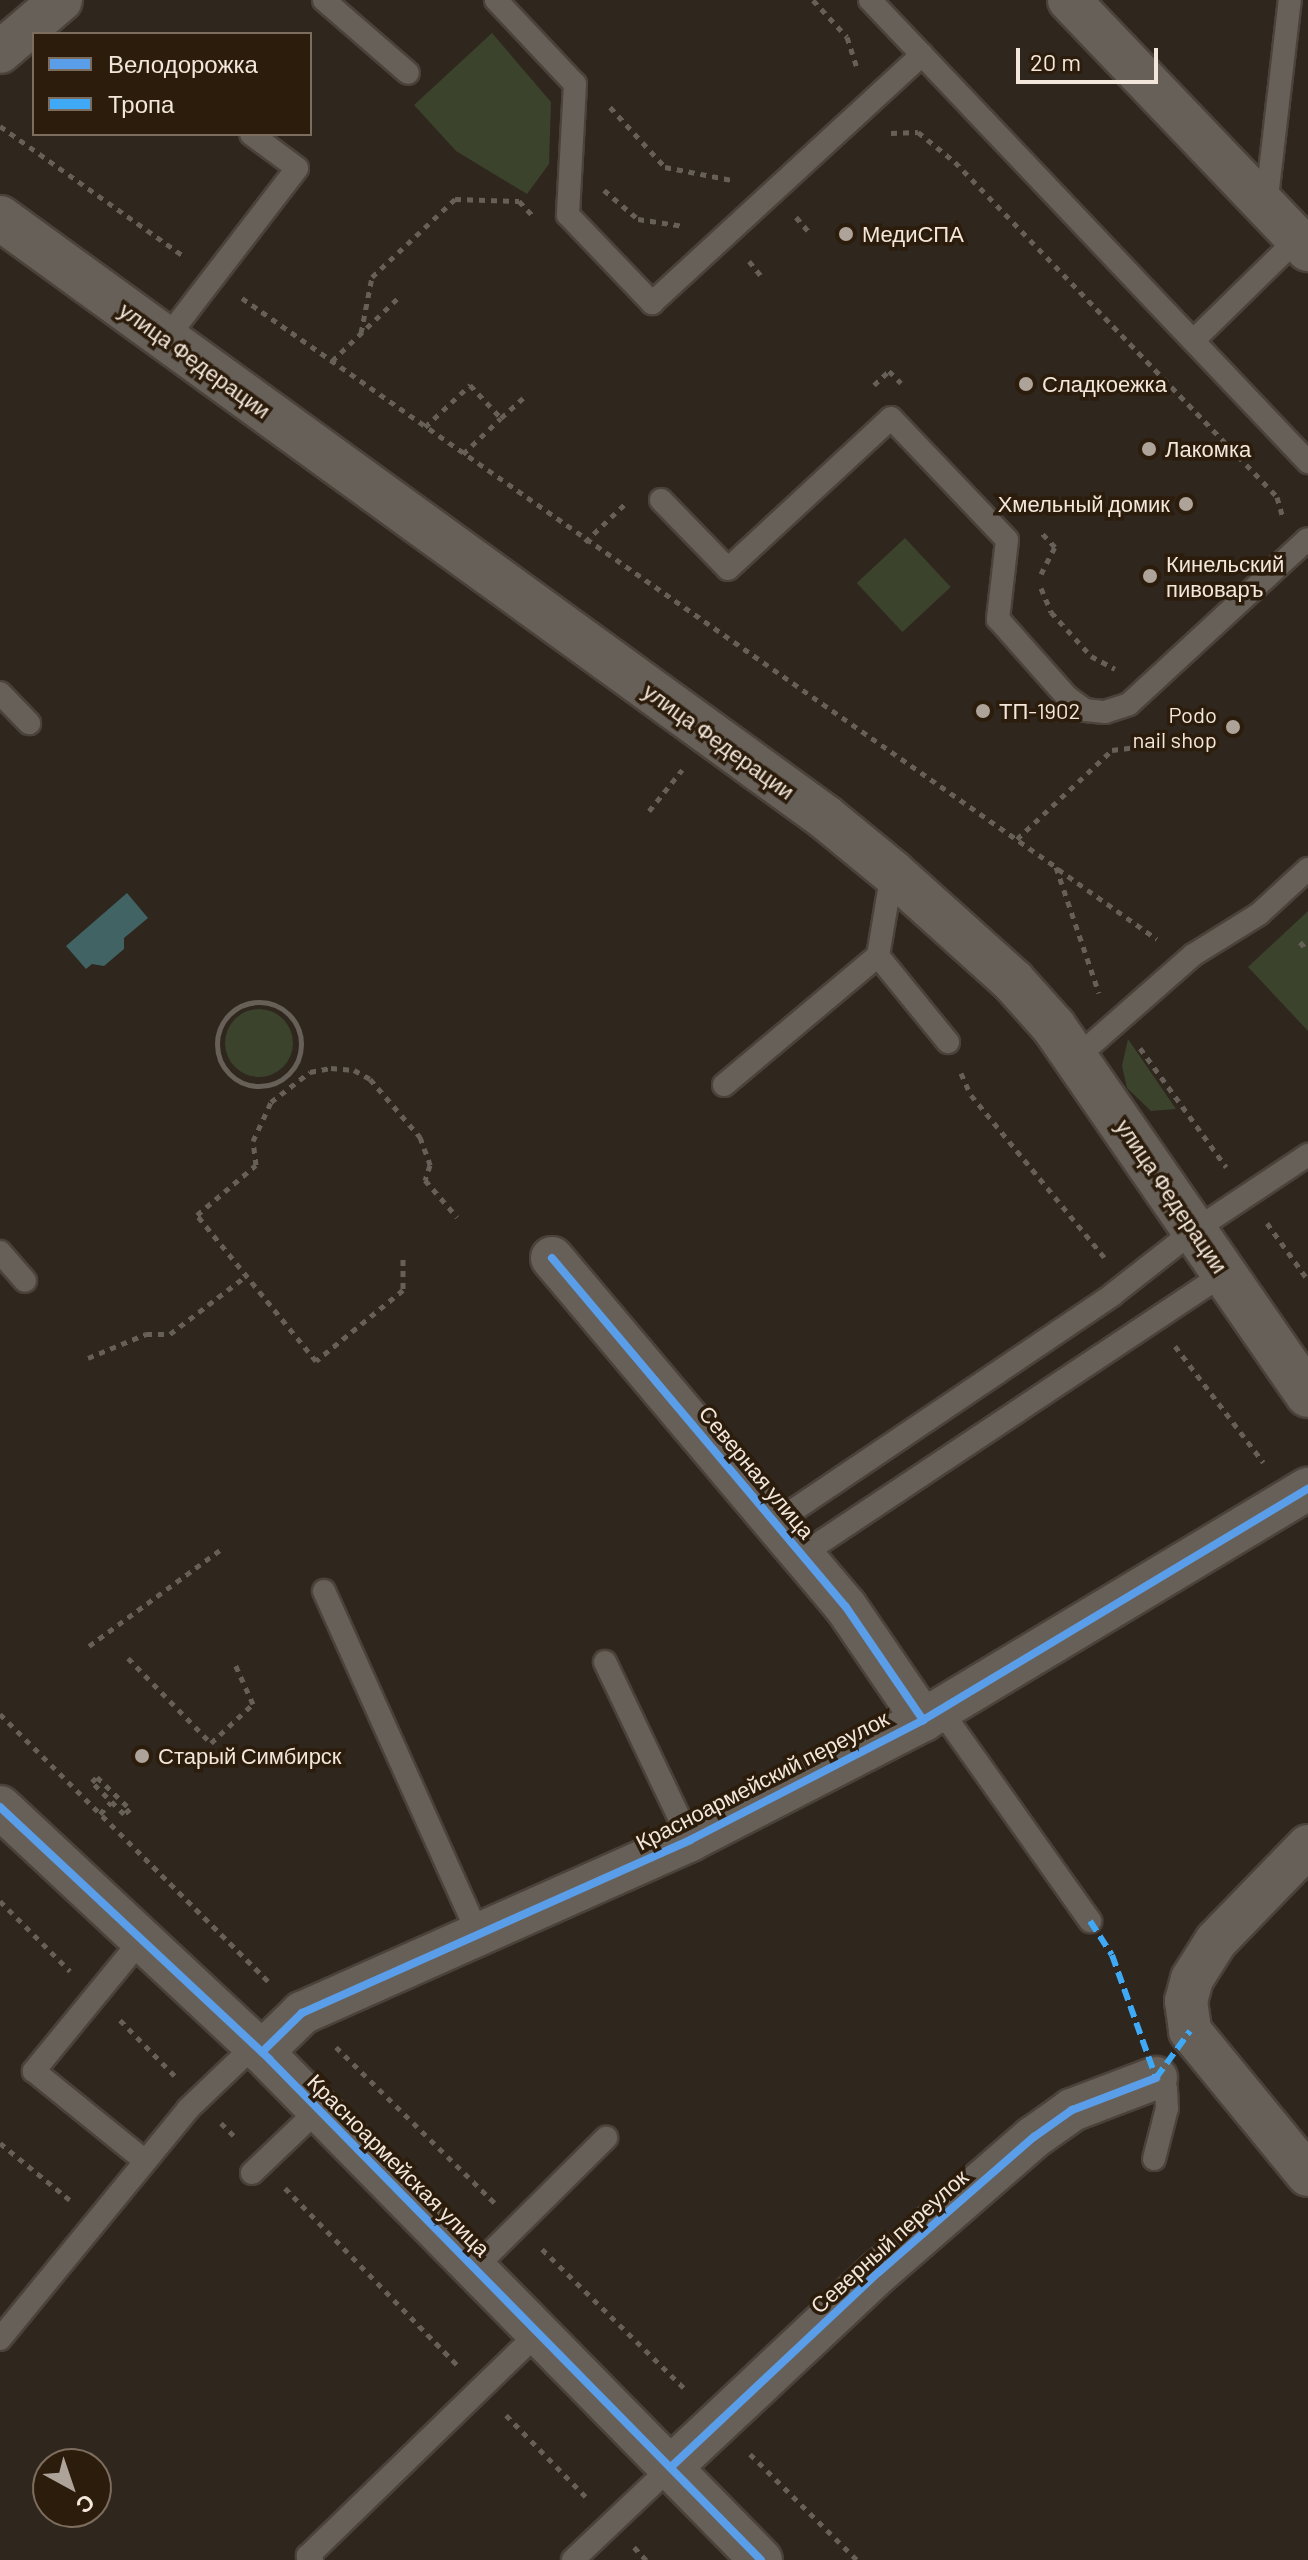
<!DOCTYPE html>
<meta charset="utf-8">
<style>
body{margin:0}
#map{position:relative;width:1308px;height:2560px;overflow:hidden;background:#2f261d;font-family:Barlow,sans-serif}
div>[style]{position:absolute}
.green>*{inset:0;background:#3b432d;transform-origin:0 0}
.round{border-radius:50%}
.water>*{inset:0;background:#416363}
.path>*{height:5px;margin-top:-2.5px;transform-origin:0;background:repeating-linear-gradient(90deg,#666059 0 6px,transparent 0 12px)}
.path>.ring{margin:-2.5px;padding:0;box-sizing:content-box;background:none;border:5px solid #666059;border-radius:50%}
.roads{filter:drop-shadow(2px 0 #4b423b) drop-shadow(-2px 0 #4b423b) drop-shadow(0 2px #4b423b) drop-shadow(0 -2px #4b423b)}
.lane>*{height:22px;margin:-11px;padding:0 11px;transform-origin:11px;border-radius:11px;background:#676059}
.street>*{height:42px;margin:-21px;padding:0 21px;transform-origin:21px;border-radius:21px;background:#676059}
.secondary>*{height:44px;margin:-22px;padding:0 22px;transform-origin:22px;border-radius:22px;background:#676059}
.quiet>*{height:6px;margin-top:-3px;transform-origin:0;background:repeating-linear-gradient(90deg,#3fa9f5 0 12px,transparent 0 18px)}
.cycleway>*{height:8px;margin:-4px;padding:0 4px;transform-origin:4px;border-radius:4px;background:#5a9eea}
.dots>*{width:22px;height:22px;translate:-50% -50%;box-sizing:border-box;border:4px solid #2c1c0b;border-radius:50%}
span{translate:-50% -50%;white-space:nowrap;text-align:center;line-height:1.15;-webkit-text-stroke:7px #2c1c0b;paint-order:stroke}
.poi-label{font-size:22px;color:#f3e7dc}
.left{translate:0 -50%;text-align:left}
.right{translate:-100% -50%;text-align:right}
.street-label{font-size:22px;color:#f3e7dc}
.legend{position:absolute;left:32px;top:32px;width:280px;height:104px;box-sizing:border-box;background:#2c1c0b;border:2px solid #7c6d5f;margin:0;padding:10px 14px;list-style:none;font-size:24px;color:#f3e7dc}
.legend li{display:flex;align-items:center;gap:16px;height:40px}
.legend b{width:40px;border:2px solid #7c6d5f}
.north{position:absolute;left:32px;top:2448px;width:80px;height:80px;box-sizing:border-box;background:#2c1c0b;border:2px solid #7c6d5f;border-radius:50%;rotate:140deg;font-size:22px;font-weight:700;line-height:32px;text-align:center;color:#f3e7dc}
.north::after{content:'';display:block;margin:auto;width:28px;height:36px;background:#aea399;clip-path:polygon(50% 0,100% 100%,50% 72%,0 100%)}
.scale{position:absolute;left:1016px;top:48px;width:142px;height:36px;box-sizing:border-box;border:4px solid #f3e7dc;border-top:0;padding-left:10px;font-size:24px;line-height:28px;white-space:nowrap;color:#f3e7dc;-webkit-text-stroke:6px #2c1c0b;paint-order:stroke}
</style>
<div id="map">
<div class="green">
<div style="clip-path:polygon(492px 33px,551px 102px,549px 164px,527px 194px,456px 151px,414px 105px)"></div>
<div style="left:905px;top:538px;width:67px;height:66px;rotate:47deg"></div>
<div style="clip-path:polygon(1308px 911px,1308px 1031px,1248px 967px)"></div>
<div class="round" style="left:225px;top:1009px;width:68px;height:68px"></div>
<div style="clip-path:polygon(1128px 1039px,1176px 1109px,1151px 1111px,1127px 1088px,1122px 1066px)"></div>
</div>
<div class="water">
<div style="clip-path:polygon(127px 893px,148px 918px,124px 938px,124px 949px,104px 966px,92px 964px,86px 969px,66px 946px)"></div>
</div>
<div class="path">
<div style="left:813px;top:0;width:50px;rotate:47.4deg"></div>
<div style="left:847px;top:37px;width:33px;rotate:72deg"></div>
<div style="left:610px;top:107px;width:81px;rotate:47.5deg"></div>
<div style="left:665px;top:167px;width:68px;rotate:11deg"></div>
<div style="left:0;top:126px;width:227px;rotate:35.3deg"></div>
<div style="left:891px;top:133px;width:27px;rotate:-2deg"></div>
<div style="left:918px;top:132px;width:48px;rotate:39deg"></div>
<div style="left:955px;top:162px;width:465px;rotate:46.1deg"></div>
<div style="left:1277px;top:497px;width:19px;rotate:74deg"></div>
<div style="left:604px;top:190px;width:45px;rotate:40.5deg"></div>
<div style="left:638px;top:219px;width:46px;rotate:8.8deg"></div>
<div style="left:796px;top:217px;width:23px;rotate:49deg"></div>
<div style="left:749px;top:261px;width:22px;rotate:51deg"></div>
<div style="left:242px;top:298px;width:993px;rotate:34.95deg"></div>
<div style="left:1056px;top:867px;width:133px;rotate:71.2deg"></div>
<div style="left:361px;top:333px;width:57px;rotate:-78.9deg"></div>
<div style="left:372px;top:277px;width:114px;rotate:-43.2deg"></div>
<div style="left:455px;top:199px;width:64px;rotate:1.8deg"></div>
<div style="left:519px;top:201px;width:21px;rotate:47deg"></div>
<div style="left:332px;top:361px;width:93px;rotate:-43.7deg"></div>
<div style="left:874px;top:385px;width:21px;rotate:-43deg"></div>
<div style="left:889px;top:371px;width:17px;rotate:45deg"></div>
<div style="left:425px;top:427px;width:62px;rotate:-43deg"></div>
<div style="left:470px;top:385px;width:45px;rotate:46.8deg"></div>
<div style="left:501px;top:418px;width:30px;rotate:-42deg"></div>
<div style="left:463px;top:454px;width:52px;rotate:-43.5deg"></div>
<div style="left:585px;top:542px;width:57px;rotate:-43.6deg"></div>
<div style="left:1041px;top:574px;width:30px;rotate:-63deg"></div>
<div style="left:1055px;top:547px;width:19px;rotate:-133deg"></div>
<div style="left:1041px;top:588px;width:26px;rotate:67deg"></div>
<div style="left:1051px;top:612px;width:59px;rotate:47.7deg"></div>
<div style="left:1091px;top:656px;width:27px;rotate:28deg"></div>
<div style="left:649px;top:811px;width:53px;rotate:-51.2deg"></div>
<div style="left:1017px;top:839px;width:130px;rotate:-43.1deg"></div>
<div style="left:1112px;top:750px;width:23px;rotate:-7deg"></div>
<div style="left:1135px;top:747px;width:13px;rotate:-42deg"></div>
<div style="left:1058px;top:869px;width:121px;rotate:35.3deg"></div>
<div style="left:1300px;top:942px;width:12px;rotate:48deg"></div>
<div class="ring" style="left:217px;top:1002px;width:79px;height:79px"></div>
<div style="left:1140px;top:1048px;width:147px;rotate:54.1deg"></div>
<div style="left:961px;top:1073px;width:24px;rotate:66deg"></div>
<div style="left:971px;top:1095px;width:210px;rotate:50.6deg"></div>
<div style="left:1267px;top:1223px;width:70px;rotate:54.3deg"></div>
<div style="left:403px;top:1259px;width:31px;rotate:90deg"></div>
<div style="left:403px;top:1290px;width:112px;rotate:140.8deg"></div>
<div style="left:316px;top:1361px;width:188px;rotate:-129.2deg"></div>
<div style="left:197px;top:1215px;width:77px;rotate:-40.3deg"></div>
<div style="left:256px;top:1165px;width:24px;rotate:-97deg"></div>
<div style="left:253px;top:1141px;width:43px;rotate:-65.2deg"></div>
<div style="left:271px;top:1102px;width:49px;rotate:-37.6deg"></div>
<div style="left:310px;top:1072px;width:21px;rotate:-11deg"></div>
<div style="left:331px;top:1068px;width:23px;rotate:5deg"></div>
<div style="left:354px;top:1070px;width:18px;rotate:29deg"></div>
<div style="left:370px;top:1079px;width:77px;rotate:49.2deg"></div>
<div style="left:420px;top:1137px;width:30px;rotate:70deg"></div>
<div style="left:430px;top:1165px;width:16px;rotate:108deg"></div>
<div style="left:425px;top:1180px;width:49px;rotate:49.1deg"></div>
<div style="left:1175px;top:1346px;width:146px;rotate:52.8deg"></div>
<div style="left:88px;top:1358px;width:63px;rotate:-22.5deg"></div>
<div style="left:146px;top:1334px;width:24px"></div>
<div style="left:170px;top:1334px;width:96px;rotate:-37.3deg"></div>
<div style="left:89px;top:1646px;width:162px;rotate:-36.2deg"></div>
<div style="left:128px;top:1658px;width:119px;rotate:45.7deg"></div>
<div style="left:211px;top:1743px;width:57px;rotate:-42.9deg"></div>
<div style="left:253px;top:1704px;width:44px;rotate:-114.2deg"></div>
<div style="left:0;top:1714px;width:380px;rotate:44.9deg"></div>
<div style="left:97px;top:1777px;width:46px;rotate:44.1deg"></div>
<div style="left:130px;top:1809px;width:8px;rotate:140deg"></div>
<div style="left:124px;top:1814px;width:45px;rotate:-135deg"></div>
<div style="left:92px;top:1782px;width:7px;rotate:-45deg"></div>
<div style="left:100px;top:1814px;width:16px;rotate:-47deg"></div>
<div style="left:0;top:1901px;width:99px;rotate:45deg"></div>
<div style="left:120px;top:2020px;width:78px;rotate:45.5deg"></div>
<div style="left:336px;top:2047px;width:223px;rotate:44.5deg"></div>
<div style="left:221px;top:2123px;width:21px;rotate:45deg"></div>
<div style="left:0;top:2143px;width:90px;rotate:39.2deg"></div>
<div style="left:285px;top:2188px;width:247px;rotate:45.8deg"></div>
<div style="left:542px;top:2249px;width:202px;rotate:44.4deg"></div>
<div style="left:506px;top:2415px;width:117px;rotate:45.7deg"></div>
<div style="left:750px;top:2454px;width:151px;rotate:44.7deg"></div>
<div style="left:634px;top:2547px;width:18px;rotate:47deg"></div>
</div>
<div class="roads">
<div class="lane">
<div style="left:324px;top:0;width:111px;rotate:41deg"></div>
<div style="left:496px;top:0;width:115px;rotate:46.8deg"></div>
<div style="left:575px;top:84px;width:131px;rotate:93.1deg"></div>
<div style="left:568px;top:215px;width:122px;rotate:46.3deg"></div>
<div style="left:652px;top:303px;width:367px;rotate:-42.6deg"></div>
<div style="left:870px;top:0;width:637px;rotate:46.53deg"></div>
<div style="left:1266px;top:206px;width:207px;rotate:-83.4deg"></div>
<div style="left:166px;top:339px;width:215px;rotate:-52.5deg"></div>
<div style="left:297px;top:168px;width:57px;rotate:-143.5deg"></div>
<div style="left:1194px;top:340px;width:144px;rotate:-44.4deg"></div>
<div style="left:661px;top:500px;width:96px;rotate:45.8deg"></div>
<div style="left:728px;top:569px;width:222px;rotate:-42.8deg"></div>
<div style="left:891px;top:418px;width:168px;rotate:46.4deg"></div>
<div style="left:1007px;top:540px;width:80px;rotate:96.5deg"></div>
<div style="left:998px;top:619px;width:104px;rotate:48.5deg"></div>
<div style="left:1067px;top:697px;width:22px;rotate:36deg"></div>
<div style="left:1085px;top:710px;width:20px;rotate:6deg"></div>
<div style="left:1105px;top:712px;width:25px;rotate:-18deg"></div>
<div style="left:1129px;top:704px;width:243px;rotate:-42.7deg"></div>
<div style="left:0;top:693px;width:42px;rotate:46deg"></div>
<div style="left:878px;top:956px;width:111px;rotate:50.9deg"></div>
<div style="left:1077px;top:1057px;width:154px;rotate:-41.3deg"></div>
<div style="left:1193px;top:955px;width:78px;rotate:-31.8deg"></div>
<div style="left:1259px;top:914px;width:67px;rotate:-42.6deg"></div>
<div style="left:724px;top:1085px;width:201px;rotate:-40deg"></div>
<div style="left:878px;top:956px;width:85px;rotate:-80.5deg"></div>
<div style="left:0;top:1252px;width:38px;rotate:49deg"></div>
<div style="left:776px;top:1522px;width:405px;rotate:-34deg"></div>
<div style="left:1112px;top:1295px;width:105px;rotate:-38.1deg"></div>
<div style="left:1195px;top:1230px;width:136px;rotate:-33.6deg"></div>
<div style="left:803px;top:1554px;width:507px;rotate:-33.66deg"></div>
<div style="left:324px;top:1591px;width:376px;rotate:65.8deg"></div>
<div style="left:605px;top:1662px;width:197px;rotate:64.5deg"></div>
<div style="left:940px;top:1709px;width:260px;rotate:54.7deg"></div>
<div style="left:142px;top:1939px;width:171px;rotate:129.3deg"></div>
<div style="left:34px;top:2071px;width:143px;rotate:39deg"></div>
<div style="left:1154px;top:2159px;width:53px;rotate:-75.7deg"></div>
<div style="left:1167px;top:2108px;width:19px;rotate:-93deg"></div>
<div style="left:1166px;top:2089px;width:15px;rotate:-132deg"></div>
<div style="left:252px;top:2173px;width:93px;rotate:-43.7deg"></div>
<div style="left:475px;top:2268px;width:185px;rotate:-44.8deg"></div>
<div style="left:0;top:2339px;width:297px;rotate:-50.7deg"></div>
<div style="left:188px;top:2109px;width:93px;rotate:-43.7deg"></div>
<div style="left:312px;top:2560px;width:6px;rotate:-135deg"></div>
<div style="left:308px;top:2556px;width:322px;rotate:-44.1deg"></div>
<div style="left:573px;top:2560px;width:135px;rotate:-43.5deg"></div>
</div>
<div class="street">
<div style="left:1069px;top:0;width:346px;rotate:46.3deg"></div>
<div style="left:0;top:52px;width:80px;rotate:-40.4deg"></div>
<div style="left:552px;top:1258px;width:456px;rotate:49.9deg"></div>
<div style="left:846px;top:1607px;width:137px;rotate:55.7deg"></div>
<div style="left:0;top:1807px;width:369px;rotate:43.1deg"></div>
<div style="left:269px;top:2059px;width:702px;rotate:45.52deg"></div>
<div style="left:1308px;top:1846px;width:132px;rotate:134.1deg"></div>
<div style="left:1216px;top:1941px;width:45px;rotate:122.3deg"></div>
<div style="left:1192px;top:1979px;width:23px;rotate:105deg"></div>
<div style="left:1186px;top:2001px;width:30px;rotate:82deg"></div>
<div style="left:1190px;top:2031px;width:186px;rotate:50.7deg"></div>
<div style="left:262px;top:2052px;width:56px;rotate:-44.3deg"></div>
<div style="left:302px;top:2013px;width:425px;rotate:-24deg"></div>
<div style="left:690px;top:1840px;width:262px;rotate:-27.2deg"></div>
<div style="left:923px;top:1720px;width:449px;rotate:-31deg"></div>
<div style="left:671px;top:2467px;width:285px;rotate:-43.2deg"></div>
<div style="left:879px;top:2272px;width:206px;rotate:-41.1deg"></div>
<div style="left:1034px;top:2137px;width:47px;rotate:-35.4deg"></div>
<div style="left:1072px;top:2110px;width:90px;rotate:-20.9deg"></div>
</div>
<div class="secondary">
<div style="left:0;top:218px;width:1020px;rotate:35.98deg"></div>
<div style="left:825px;top:817px;width:87px;rotate:39.4deg"></div>
<div style="left:892px;top:872px;width:163px;rotate:42deg"></div>
<div style="left:1013px;top:981px;width:62px;rotate:48.3deg"></div>
<div style="left:1054px;top:1027px;width:447px;rotate:55.4deg"></div>
</div>
</div>
<div class="quiet">
<div style="left:1090px;top:1921px;width:40px;rotate:57.1deg"></div>
<div style="left:1112px;top:1955px;width:131px;rotate:70.3deg"></div>
<div style="left:1156px;top:2078px;width:58px;rotate:-54.1deg"></div>
</div>
<div class="cycleway">
<div style="left:552px;top:1258px;width:456px;rotate:49.9deg"></div>
<div style="left:846px;top:1607px;width:137px;rotate:55.7deg"></div>
<div style="left:0;top:1807px;width:369px;rotate:43.1deg"></div>
<div style="left:269px;top:2059px;width:702px;rotate:45.52deg"></div>
<div style="left:262px;top:2052px;width:56px;rotate:-44.3deg"></div>
<div style="left:302px;top:2013px;width:425px;rotate:-24deg"></div>
<div style="left:690px;top:1840px;width:262px;rotate:-27.2deg"></div>
<div style="left:923px;top:1720px;width:449px;rotate:-31deg"></div>
<div style="left:671px;top:2467px;width:285px;rotate:-43.2deg"></div>
<div style="left:879px;top:2272px;width:206px;rotate:-41.1deg"></div>
<div style="left:1034px;top:2137px;width:47px;rotate:-35.4deg"></div>
<div style="left:1072px;top:2110px;width:90px;rotate:-20.9deg"></div>
</div>
<div class="dots">
<div style="left:846px;top:234px;background:#aea399"></div>
<div style="left:1026px;top:384px;background:#aea399"></div>
<div style="left:1149px;top:449px;background:#aea399"></div>
<div style="left:1186px;top:504px;background:#aea399"></div>
<div style="left:1150px;top:576px;background:#aea399"></div>
<div style="left:983px;top:711px;background:#aea399"></div>
<div style="left:1233px;top:727px;background:#aea399"></div>
<div style="left:142px;top:1756px;background:#aea399"></div>
</div>
<div class="poi-label">
<span class="left" style="left:862px;top:234px">МедиСПА</span>
<span class="left" style="left:1042px;top:384px">Сладкоежка</span>
<span class="left" style="left:1165px;top:449px">Лакомка</span>
<span class="right" style="left:1170px;top:504px">Хмельный домик</span>
<span class="left" style="left:1166px;top:576px">Кинельский<br>пивоваръ</span>
<span class="left" style="left:999px;top:711px">ТП-1902</span>
<span class="right" style="left:1217px;top:727px">Podo<br>nail shop</span>
<span class="left" style="left:158px;top:1756px">Старый Симбирск</span>
</div>
<div class="street-label">
<span style="left:195px;top:360px;rotate:36deg">улица Федерации</span>
<span style="left:719px;top:741px;rotate:36deg">улица Федерации</span>
<span style="left:1172px;top:1196px;rotate:56deg">улица Федерации</span>
<span style="left:757px;top:1472px;rotate:50deg">Северная улица</span>
<span style="left:762px;top:1780px;rotate:-27deg">Красноармейский переулок</span>
<span style="left:399px;top:2165px;rotate:45deg">Красноармейская улица</span>
<span style="left:889px;top:2241px;rotate:-42deg">Северный переулок</span>
</div>
<ul class="legend">
<li><b style="height:10px;background:#5a9eea"></b>Велодорожка</li>
<li><b style="height:10px;background:#3fa9f5"></b>Тропа</li>
</ul>
<div class="north">С</div>
<div class="scale">20 m</div>
</div>
